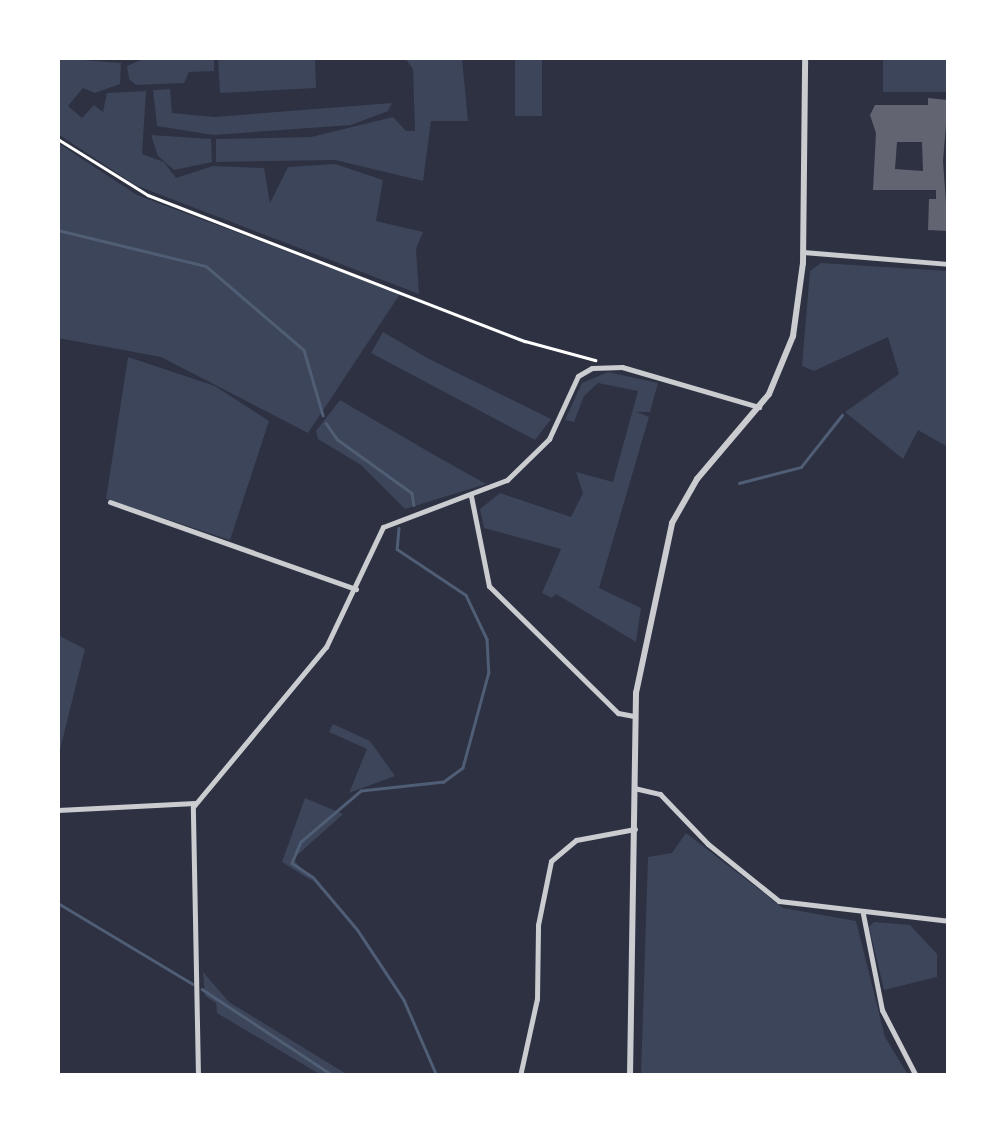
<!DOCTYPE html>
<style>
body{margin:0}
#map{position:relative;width:1006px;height:1133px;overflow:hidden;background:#2d3142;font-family:Karla,sans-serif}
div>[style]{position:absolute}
.green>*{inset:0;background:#3c4559;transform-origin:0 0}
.stream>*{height:2.5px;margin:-1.25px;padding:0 1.25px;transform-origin:1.25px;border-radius:1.25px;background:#4f5d75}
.building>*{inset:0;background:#626471}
.path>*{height:2.5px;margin:-1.25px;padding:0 1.25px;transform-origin:1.25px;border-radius:1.25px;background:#fff}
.minor>*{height:5px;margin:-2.5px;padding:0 2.5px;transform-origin:2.5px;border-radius:2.5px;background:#caccd0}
.tertiary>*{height:6px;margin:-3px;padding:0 3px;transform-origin:3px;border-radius:3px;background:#caccd0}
span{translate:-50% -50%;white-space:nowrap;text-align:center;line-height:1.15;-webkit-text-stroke:10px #fff;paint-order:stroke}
.frame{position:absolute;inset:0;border:60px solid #fff;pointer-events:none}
</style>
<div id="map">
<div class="green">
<div style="clip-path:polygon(58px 58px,121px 63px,120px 84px,95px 93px,83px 88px,68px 106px,82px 118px,94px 105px,103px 112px,107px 93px,146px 91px,142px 154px,164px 162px,176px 178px,213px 166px,264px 168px,270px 203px,288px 167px,335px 164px,383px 180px,376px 221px,423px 232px,416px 249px,419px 294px,135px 185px,58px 134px)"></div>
<div style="clip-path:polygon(214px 58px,214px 71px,189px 72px,184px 83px,136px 85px,129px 79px,127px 66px,143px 59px)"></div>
<div style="clip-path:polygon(218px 58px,315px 58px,316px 88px,220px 93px)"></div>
<div style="clip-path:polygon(405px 58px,462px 58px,468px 121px,431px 121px,423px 181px,335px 160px,216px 162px,216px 139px,311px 137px,393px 117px,406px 131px,415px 131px,413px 69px)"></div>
<div style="left:515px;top:58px;width:27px;height:58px"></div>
<div style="left:883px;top:58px;width:65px;height:34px"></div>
<div style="clip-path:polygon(170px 89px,172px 113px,214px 117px,392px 103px,388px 111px,351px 125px,213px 135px,157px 126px,153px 90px)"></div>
<div style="clip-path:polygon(151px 135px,211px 139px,212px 162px,174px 170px,158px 156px)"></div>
<div style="clip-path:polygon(58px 143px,137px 195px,400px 294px,308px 433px,161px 357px,58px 338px)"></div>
<div style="clip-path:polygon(821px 263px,948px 271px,948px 447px,918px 430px,903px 459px,845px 412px,899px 374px,888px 337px,814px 371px,802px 366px,810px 271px)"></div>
<div style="clip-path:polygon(383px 332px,429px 359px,551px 419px,535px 440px,371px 353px)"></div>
<div style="clip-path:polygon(128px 357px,215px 386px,269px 421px,230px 540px,106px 499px)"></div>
<div style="clip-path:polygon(608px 372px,658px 383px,650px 412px,637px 412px,649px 417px,599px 588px,641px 608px,636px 642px,556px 594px,552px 598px,542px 593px,561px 549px,484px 528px,480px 509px,500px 493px,571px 517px,583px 493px,576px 472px,613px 482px,638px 391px,598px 383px,584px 396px,574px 422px,565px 420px,582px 383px)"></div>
<div style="clip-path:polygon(340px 400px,429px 452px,486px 484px,405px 509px,361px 465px,318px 439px,316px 431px)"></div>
<div style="clip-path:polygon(58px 635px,85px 649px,58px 758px)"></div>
<div style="clip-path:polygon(333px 724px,370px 741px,395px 776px,349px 793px,367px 749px,329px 732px)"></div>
<div style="clip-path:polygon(305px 798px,343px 814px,293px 859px,314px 882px,282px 862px)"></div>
<div style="clip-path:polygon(686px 833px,783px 908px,856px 921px,885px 1037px,908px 1075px,641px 1075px,648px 857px,672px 853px)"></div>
<div style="clip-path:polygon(874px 922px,910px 925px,937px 954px,937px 977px,884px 990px,869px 927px)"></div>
<div style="clip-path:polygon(203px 972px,229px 1002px,348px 1075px,321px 1075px,217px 1013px,216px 1003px,205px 996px)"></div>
</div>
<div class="stream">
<div style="left:58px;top:230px;width:152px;rotate:13.7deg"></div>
<div style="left:206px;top:266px;width:129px;rotate:40.6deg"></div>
<div style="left:304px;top:350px;width:68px;rotate:73.7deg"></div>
<div style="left:326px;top:423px;width:19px;rotate:55deg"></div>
<div style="left:337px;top:439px;width:92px;rotate:35.8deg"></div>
<div style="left:412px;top:493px;width:12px;rotate:81deg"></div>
<div style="left:739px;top:483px;width:64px;rotate:-14.5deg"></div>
<div style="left:801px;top:467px;width:66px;rotate:-51.7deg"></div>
<div style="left:399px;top:528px;width:21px;rotate:95deg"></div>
<div style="left:397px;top:549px;width:83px;rotate:33.7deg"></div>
<div style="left:466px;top:595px;width:49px;rotate:64.5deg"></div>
<div style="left:487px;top:639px;width:33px;rotate:87deg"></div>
<div style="left:489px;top:672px;width:99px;rotate:105.2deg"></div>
<div style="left:463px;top:768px;width:24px;rotate:144deg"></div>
<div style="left:444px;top:782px;width:83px;rotate:173.8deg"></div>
<div style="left:361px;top:791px;width:79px;rotate:139.6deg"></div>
<div style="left:301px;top:842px;width:23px;rotate:113deg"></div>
<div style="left:292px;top:863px;width:25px;rotate:34deg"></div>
<div style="left:313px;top:877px;width:68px;rotate:49.8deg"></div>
<div style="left:357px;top:929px;width:85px;rotate:56.5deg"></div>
<div style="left:404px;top:1000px;width:83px;rotate:66.5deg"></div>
<div style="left:58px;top:903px;width:157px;rotate:31deg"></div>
<div style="left:202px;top:989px;width:158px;rotate:33.4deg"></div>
</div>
<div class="building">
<div style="clip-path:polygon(evenodd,928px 98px,948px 100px,943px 161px,948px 231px,928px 230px,929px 199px,936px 199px,936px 190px,873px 190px,876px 133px,870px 115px,875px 105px,928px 105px,928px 98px,897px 142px,922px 142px,923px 171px,895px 169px,897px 142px)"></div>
</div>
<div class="path">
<div style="left:58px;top:139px;width:106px;rotate:31.9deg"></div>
<div style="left:148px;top:195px;width:404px;rotate:21.2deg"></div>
<div style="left:525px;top:341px;width:73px;rotate:15.2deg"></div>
</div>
<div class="minor">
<div style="left:803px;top:252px;width:145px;rotate:4.7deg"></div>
<div style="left:471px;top:496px;width:92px;rotate:78.7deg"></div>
<div style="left:489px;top:586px;width:181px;rotate:44.6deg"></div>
<div style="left:618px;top:713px;width:16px;rotate:11deg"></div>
<div style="left:110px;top:502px;width:261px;rotate:19.5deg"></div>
<div style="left:634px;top:788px;width:27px;rotate:13deg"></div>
<div style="left:660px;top:794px;width:69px;rotate:46.2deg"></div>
<div style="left:708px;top:844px;width:91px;rotate:38.8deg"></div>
<div style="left:779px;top:901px;width:170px;rotate:6.7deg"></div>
<div style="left:58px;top:810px;width:137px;rotate:-2.9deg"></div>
<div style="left:863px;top:914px;width:98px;rotate:78.8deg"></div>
<div style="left:882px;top:1010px;width:74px;rotate:62.7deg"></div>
<div style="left:198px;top:1076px;width:269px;rotate:-91.1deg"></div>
<div style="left:193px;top:807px;width:208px;rotate:-50.3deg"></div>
<div style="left:326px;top:647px;width:133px;rotate:-64.6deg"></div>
<div style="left:383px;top:527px;width:133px;rotate:-20.8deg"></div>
<div style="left:507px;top:480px;width:59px;rotate:-44.3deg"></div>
<div style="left:549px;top:439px;width:69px;rotate:-65.3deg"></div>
<div style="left:578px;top:376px;width:16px;rotate:-30deg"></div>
<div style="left:592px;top:368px;width:30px;rotate:-2deg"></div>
<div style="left:622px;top:367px;width:143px;rotate:16.3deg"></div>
<div style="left:520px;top:1076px;width:79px;rotate:-77.6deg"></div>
<div style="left:537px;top:999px;width:74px;rotate:-89.2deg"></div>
<div style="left:538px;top:925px;width:65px;rotate:-78.5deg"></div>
<div style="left:551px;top:861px;width:33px;rotate:-40deg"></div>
<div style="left:576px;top:840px;width:60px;rotate:-10.6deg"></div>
</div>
<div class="tertiary">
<div style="left:630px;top:1076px;width:383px;rotate:-89.1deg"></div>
<div style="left:636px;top:693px;width:174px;rotate:-78deg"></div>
<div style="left:672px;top:523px;width:51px;rotate:-60.4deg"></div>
<div style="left:697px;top:479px;width:111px;rotate:-49.7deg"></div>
<div style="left:769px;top:394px;width:63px;rotate:-67.5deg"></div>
<div style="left:793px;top:336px;width:74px;rotate:-82.2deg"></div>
<div style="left:803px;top:263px;width:205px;rotate:-89.4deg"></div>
</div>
<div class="frame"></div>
</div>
